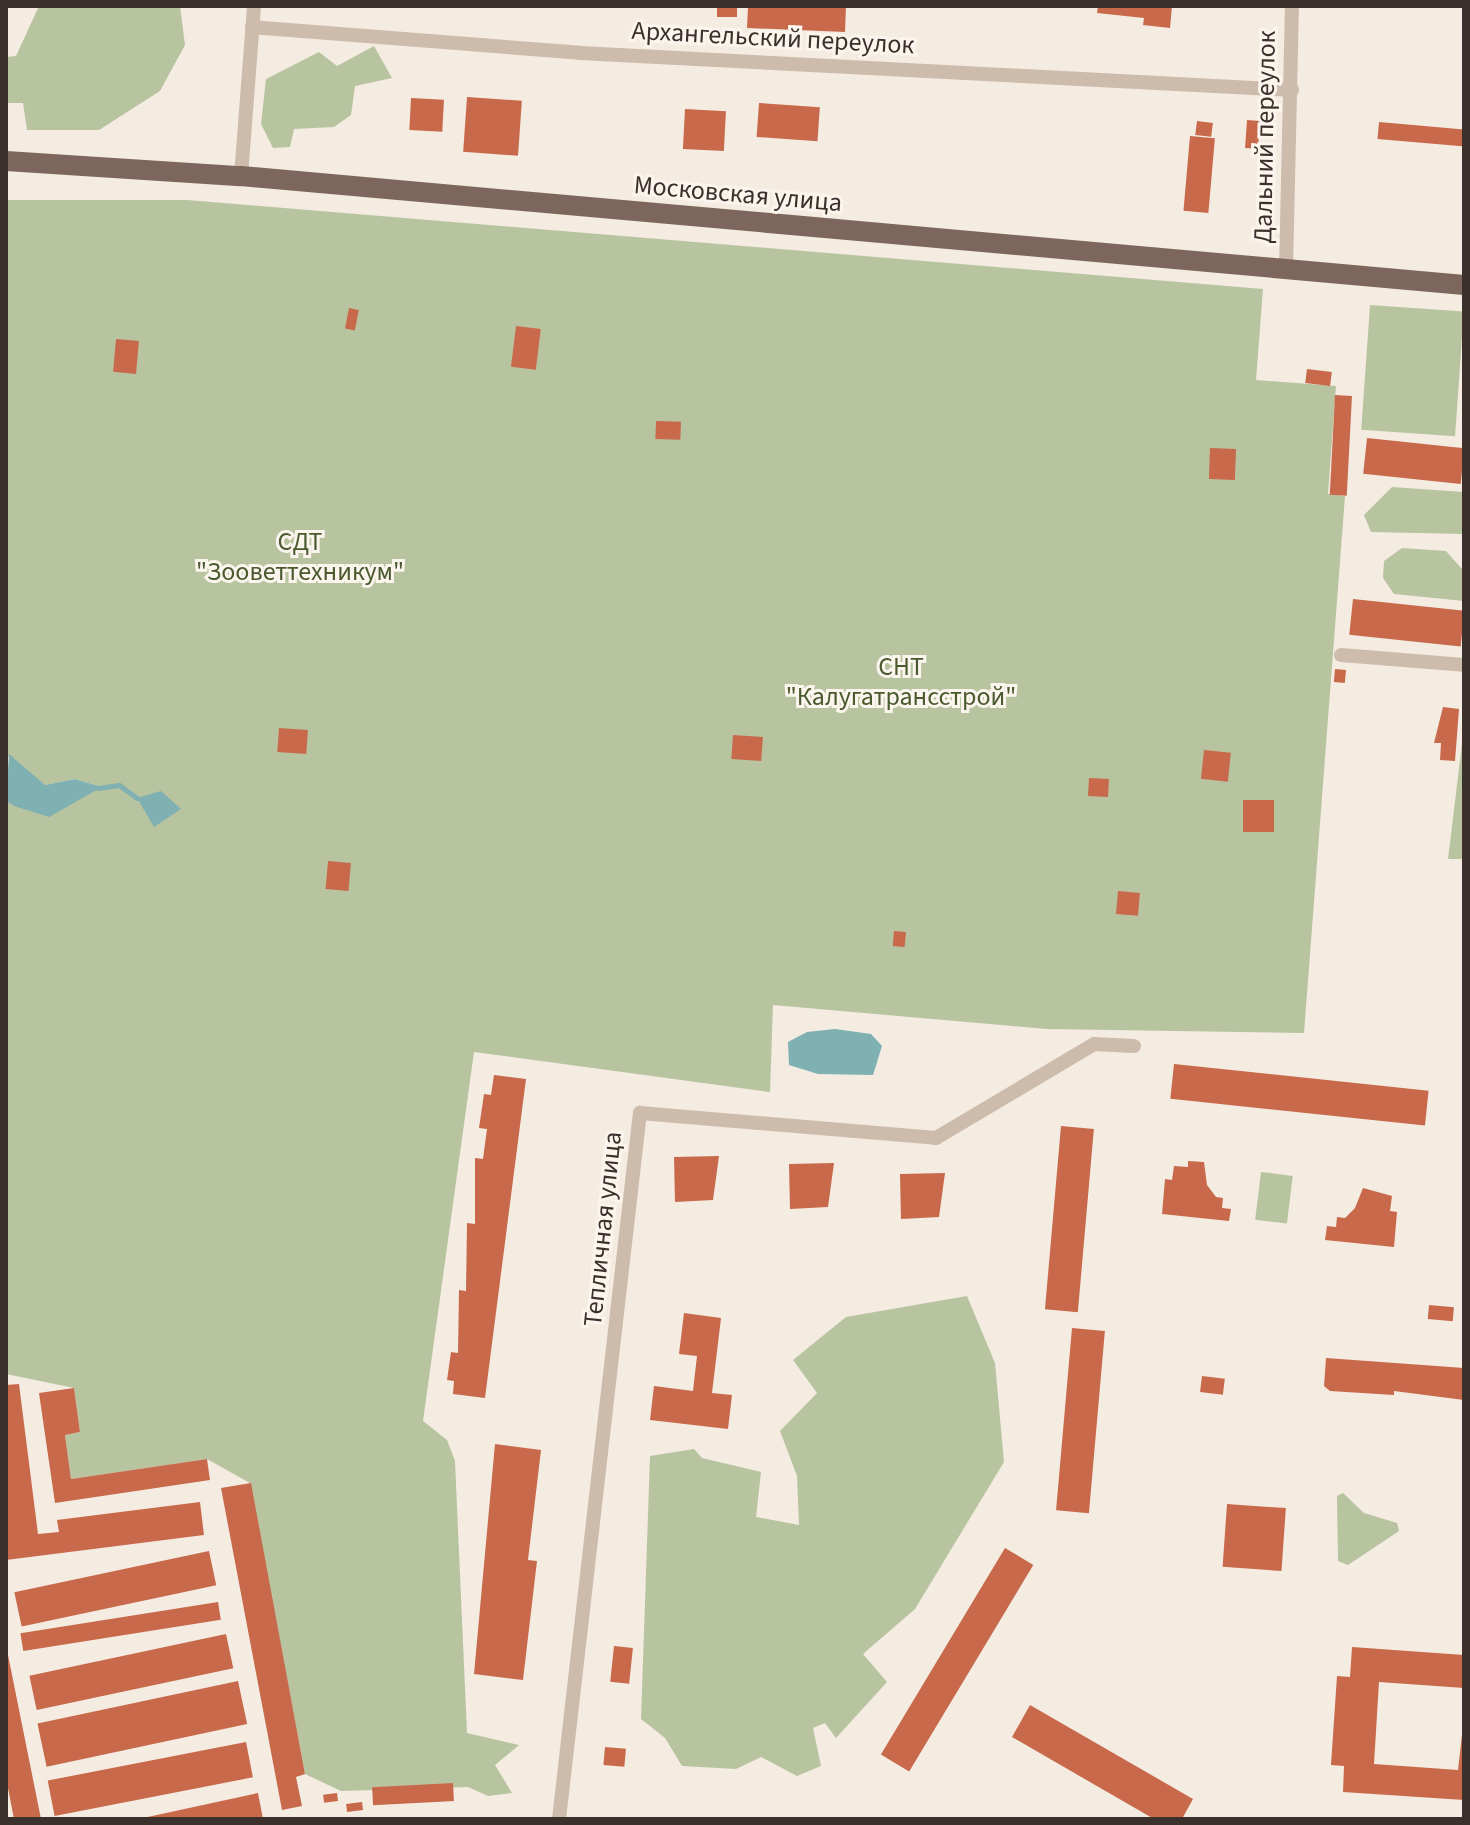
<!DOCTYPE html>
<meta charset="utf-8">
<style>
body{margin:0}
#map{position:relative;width:1470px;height:1825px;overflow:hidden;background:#f4ebe1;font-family:"Source Sans 3",sans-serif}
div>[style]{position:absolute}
.green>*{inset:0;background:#b8c4a0;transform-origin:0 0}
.water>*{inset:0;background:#7fb0b2}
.stream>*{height:5px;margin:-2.5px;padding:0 2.5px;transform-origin:2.5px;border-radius:2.5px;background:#7fb0b2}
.building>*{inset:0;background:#c8694b;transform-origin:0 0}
.minor>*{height:14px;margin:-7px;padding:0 7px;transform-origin:7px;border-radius:7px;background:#cdbbac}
.primary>*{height:20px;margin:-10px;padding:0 10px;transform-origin:10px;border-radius:10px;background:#7d675c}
span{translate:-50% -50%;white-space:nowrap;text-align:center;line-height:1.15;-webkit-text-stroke:6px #fbf5ee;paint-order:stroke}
.street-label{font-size:26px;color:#3b302b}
.park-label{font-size:26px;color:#4a5a2e}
.frame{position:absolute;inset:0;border:8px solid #3b302b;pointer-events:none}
</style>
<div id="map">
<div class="green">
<div style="clip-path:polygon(39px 6px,180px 6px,185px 45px,160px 91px,99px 130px,27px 130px,23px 103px,6px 103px,6px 57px,16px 56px)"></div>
<div style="clip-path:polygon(374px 46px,392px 78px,355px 86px,351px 115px,334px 127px,294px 129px,290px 147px,273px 148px,261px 124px,266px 79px,319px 52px,337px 66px)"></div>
<div style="clip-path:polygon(6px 200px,187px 200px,1263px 289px,1256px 380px,1336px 386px,1328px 494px,1345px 496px,1304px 1033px,1046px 1029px,773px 1005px,770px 1092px,474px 1052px,423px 1421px,447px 1440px,455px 1461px,467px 1733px,519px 1745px,495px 1765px,512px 1793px,488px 1796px,468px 1787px,341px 1791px,305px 1774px,250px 1483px,207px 1459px,71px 1479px,65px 1435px,80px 1432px,74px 1388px,6px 1374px,6px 801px,14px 806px,102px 787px,75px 779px,45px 785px,6px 755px)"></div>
<div style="left:1370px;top:305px;width:94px;height:125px;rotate:4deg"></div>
<div style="clip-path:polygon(1392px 487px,1464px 492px,1464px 534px,1371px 532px,1364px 515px)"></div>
<div style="clip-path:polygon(1402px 548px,1446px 551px,1462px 569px,1464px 565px,1464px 601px,1394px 594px,1383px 578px,1384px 561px)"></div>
<div style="clip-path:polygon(1464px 743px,1464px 859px,1448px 859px,1462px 744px)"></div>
<div style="left:1261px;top:1172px;width:32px;height:48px;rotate:7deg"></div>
<div style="clip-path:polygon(967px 1296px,995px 1363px,1004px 1462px,915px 1609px,863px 1654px,887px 1682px,836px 1738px,825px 1723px,813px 1728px,821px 1766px,797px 1776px,761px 1757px,736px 1769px,682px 1766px,665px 1738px,641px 1719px,650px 1456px,694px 1449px,702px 1458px,761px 1472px,756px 1517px,799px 1525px,797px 1476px,780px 1431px,817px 1393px,793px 1360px,846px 1317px)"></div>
<div style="clip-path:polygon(1343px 1493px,1364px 1513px,1397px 1523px,1399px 1531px,1348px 1565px,1338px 1561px,1337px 1496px)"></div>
</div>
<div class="water">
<div style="clip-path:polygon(9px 754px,45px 785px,75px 779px,102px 787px,49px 817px,14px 806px,6px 801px)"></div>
<div style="clip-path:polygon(161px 791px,181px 809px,154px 827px,137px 798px)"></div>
<div style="clip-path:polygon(835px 1029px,871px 1034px,882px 1046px,873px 1075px,818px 1074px,789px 1065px,788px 1042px,807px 1032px)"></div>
</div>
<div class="stream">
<div style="left:98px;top:788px;width:21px;rotate:-8deg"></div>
<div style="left:119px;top:785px;width:22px;rotate:36deg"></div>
</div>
<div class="building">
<div style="left:717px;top:6px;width:20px;height:11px"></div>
<div style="clip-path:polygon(748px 6px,846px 6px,845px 32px,747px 28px)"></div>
<div style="clip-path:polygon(1098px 6px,1172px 6px,1170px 28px,1143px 25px,1144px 18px,1097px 13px)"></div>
<div style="left:467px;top:97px;width:55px;height:55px;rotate:4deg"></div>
<div style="left:411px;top:98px;width:33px;height:32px;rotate:3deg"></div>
<div style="left:759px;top:103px;width:61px;height:34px;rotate:4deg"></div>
<div style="left:685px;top:109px;width:41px;height:40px;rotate:3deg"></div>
<div style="left:1247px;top:120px;width:13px;height:28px;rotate:4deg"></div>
<div style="left:1197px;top:121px;width:16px;height:14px;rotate:7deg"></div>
<div style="left:1379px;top:122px;width:85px;height:17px;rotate:5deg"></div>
<div style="left:1190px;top:136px;width:25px;height:75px;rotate:5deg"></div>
<div style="left:349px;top:308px;width:10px;height:21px;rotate:11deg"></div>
<div style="left:516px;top:326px;width:25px;height:41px;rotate:7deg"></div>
<div style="left:116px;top:339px;width:23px;height:33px;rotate:5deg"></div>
<div style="left:1307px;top:369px;width:25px;height:14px;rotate:7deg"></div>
<div style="left:1335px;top:395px;width:17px;height:100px;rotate:3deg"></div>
<div style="left:656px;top:421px;width:25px;height:18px;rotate:2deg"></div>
<div style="left:1367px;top:438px;width:98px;height:36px;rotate:6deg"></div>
<div style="left:1210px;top:448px;width:26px;height:31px;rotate:2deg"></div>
<div style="left:1353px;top:599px;width:112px;height:36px;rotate:6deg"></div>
<div style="left:1335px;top:669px;width:11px;height:13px;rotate:5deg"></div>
<div style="clip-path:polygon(1443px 707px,1459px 709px,1455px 761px,1440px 760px,1441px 743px,1434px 743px)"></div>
<div style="left:279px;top:728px;width:29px;height:24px;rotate:4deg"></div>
<div style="left:733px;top:735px;width:30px;height:24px;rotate:4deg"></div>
<div style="left:1204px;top:750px;width:27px;height:29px;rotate:6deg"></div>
<div style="left:1089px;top:778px;width:20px;height:18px;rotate:3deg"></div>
<div style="left:1243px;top:800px;width:31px;height:32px"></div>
<div style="left:328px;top:861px;width:23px;height:28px;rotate:5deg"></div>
<div style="left:1118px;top:891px;width:22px;height:23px;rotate:5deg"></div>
<div style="left:894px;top:931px;width:12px;height:15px;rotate:5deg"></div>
<div style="left:1174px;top:1064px;width:256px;height:35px;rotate:6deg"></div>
<div style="clip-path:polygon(494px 1075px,526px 1079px,485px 1398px,453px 1394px,454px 1381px,447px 1380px,451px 1352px,458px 1353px,459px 1290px,466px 1291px,467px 1223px,475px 1224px,475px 1158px,483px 1159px,487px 1129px,479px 1128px,484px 1094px,491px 1095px)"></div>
<div style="left:1061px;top:1126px;width:33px;height:184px;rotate:5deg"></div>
<div style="clip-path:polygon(719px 1156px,713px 1200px,675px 1202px,674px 1157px)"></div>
<div style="clip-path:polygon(1188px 1161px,1204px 1162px,1207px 1185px,1216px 1197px,1223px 1198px,1222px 1208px,1231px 1209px,1229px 1221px,1162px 1214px,1165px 1179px,1172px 1180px,1174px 1166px,1188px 1167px)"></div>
<div style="clip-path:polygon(834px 1163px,828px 1207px,790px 1209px,789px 1164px)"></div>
<div style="clip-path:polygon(945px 1173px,939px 1217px,901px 1219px,900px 1174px)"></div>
<div style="clip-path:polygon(1363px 1188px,1392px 1196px,1390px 1211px,1397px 1212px,1394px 1247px,1325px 1240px,1327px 1226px,1336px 1227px,1337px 1217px,1345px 1218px,1355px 1208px)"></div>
<div style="left:1429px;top:1305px;width:25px;height:14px;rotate:5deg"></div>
<div style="clip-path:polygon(684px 1313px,721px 1318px,712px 1393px,732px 1395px,728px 1429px,650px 1420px,654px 1386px,693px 1391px,697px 1356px,679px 1354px)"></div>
<div style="left:1072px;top:1328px;width:33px;height:183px;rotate:5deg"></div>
<div style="clip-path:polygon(1326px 1358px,1464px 1368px,1464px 1400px,1394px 1391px,1394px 1395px,1330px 1391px,1324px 1386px)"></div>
<div style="left:1202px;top:1376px;width:23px;height:16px;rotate:7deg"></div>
<div style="clip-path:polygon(19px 1384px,38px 1534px,59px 1532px,57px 1520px,200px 1502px,204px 1535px,6px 1560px,6px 1385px)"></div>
<div style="clip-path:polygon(74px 1388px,80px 1432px,65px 1435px,71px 1479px,207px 1459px,210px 1480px,55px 1503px,39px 1393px)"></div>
<div style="clip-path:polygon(495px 1444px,541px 1450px,528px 1560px,537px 1561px,523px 1680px,474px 1674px)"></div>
<div style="clip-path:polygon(251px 1483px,305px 1774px,296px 1777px,302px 1806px,282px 1810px,221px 1488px)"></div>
<div style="left:1227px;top:1504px;width:59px;height:63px;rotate:4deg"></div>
<div style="left:1005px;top:1548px;width:33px;height:241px;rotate:31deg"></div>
<div style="left:209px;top:1551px;width:35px;height:199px;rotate:78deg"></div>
<div style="left:218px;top:1602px;width:18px;height:200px;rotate:81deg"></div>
<div style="left:226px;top:1634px;width:35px;height:201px;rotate:78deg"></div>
<div style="left:614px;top:1646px;width:19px;height:36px;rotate:6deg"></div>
<div style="clip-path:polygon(1352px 1647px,1464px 1655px,1464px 1688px,1379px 1682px,1374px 1764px,1458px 1770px,1464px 1717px,1464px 1800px,1343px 1792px,1344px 1766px,1331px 1765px,1337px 1676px,1350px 1677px)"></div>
<div style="clip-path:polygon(7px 1650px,41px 1819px,14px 1819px,6px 1778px)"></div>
<div style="left:238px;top:1681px;width:44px;height:205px;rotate:78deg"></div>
<div style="clip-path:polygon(1030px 1705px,1193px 1799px,1182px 1819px,1154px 1819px,1012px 1737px)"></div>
<div style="left:246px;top:1742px;width:36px;height:202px;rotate:79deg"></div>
<div style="left:605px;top:1747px;width:21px;height:18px;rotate:5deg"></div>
<div style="left:453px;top:1783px;width:18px;height:81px;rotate:87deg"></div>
<div style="clip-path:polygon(258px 1793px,263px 1819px,143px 1819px,143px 1818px)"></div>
<div style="left:337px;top:1793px;width:8px;height:14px;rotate:83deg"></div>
<div style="left:362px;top:1802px;width:8px;height:16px;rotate:83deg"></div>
</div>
<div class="minor">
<div style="left:252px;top:27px;width:329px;rotate:4.5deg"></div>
<div style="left:580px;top:53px;width:713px;rotate:2.97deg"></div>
<div style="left:241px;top:176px;width:170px;rotate:-85.6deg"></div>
<div style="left:1286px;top:269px;width:263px;rotate:-88.7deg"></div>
<div style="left:1341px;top:655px;width:123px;rotate:4.6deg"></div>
<div style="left:559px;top:1819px;width:711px;rotate:-83.46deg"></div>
<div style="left:640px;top:1113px;width:297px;rotate:4.8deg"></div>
<div style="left:936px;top:1138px;width:184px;rotate:-30.7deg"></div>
<div style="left:1094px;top:1044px;width:40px;rotate:2.9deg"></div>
</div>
<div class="primary">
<div style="left:6px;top:161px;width:235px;rotate:3.7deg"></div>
<div style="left:241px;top:176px;width:1228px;rotate:5.09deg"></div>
</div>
<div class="street-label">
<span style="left:773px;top:38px;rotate:3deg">Архангельский переулок</span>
<span style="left:1265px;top:137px;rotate:-89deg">Дальний переулок</span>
<span style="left:738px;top:194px;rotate:5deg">Московская улица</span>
<span style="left:603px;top:1229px;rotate:-84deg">Тепличная улица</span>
</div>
<div class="park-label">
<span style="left:300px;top:557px">СДТ<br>"Зооветтехникум"</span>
<span style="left:901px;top:682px">СНТ<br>"Калугатрансстрой"</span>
</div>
<div class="frame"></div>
</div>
